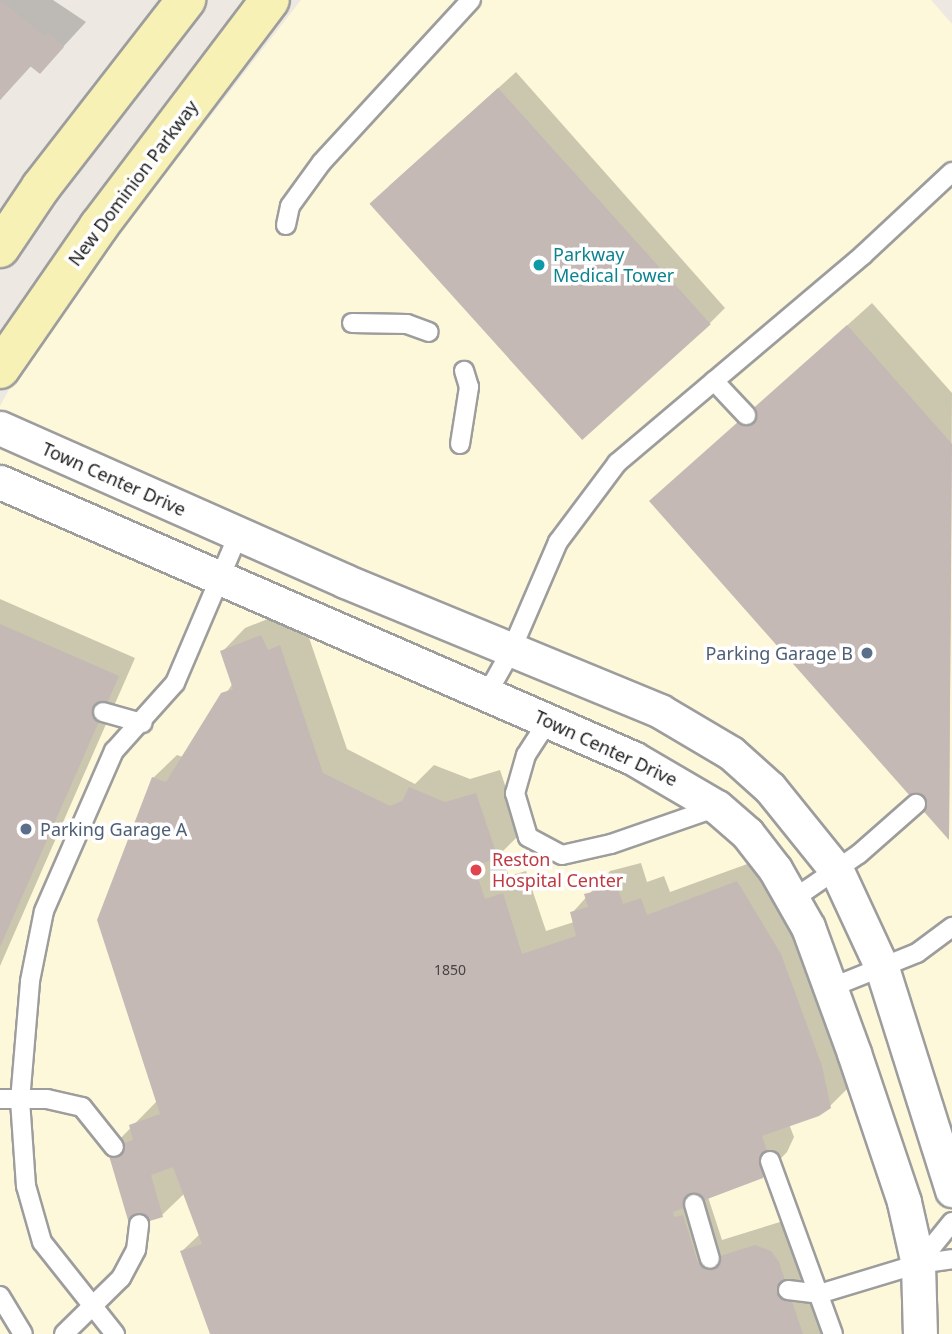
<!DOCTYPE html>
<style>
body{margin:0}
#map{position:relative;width:952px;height:1334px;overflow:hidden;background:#ede8e2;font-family:"Noto Sans",sans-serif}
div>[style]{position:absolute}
.education>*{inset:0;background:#fef8da}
.shadow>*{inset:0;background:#0003}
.building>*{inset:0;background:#c5b9b5;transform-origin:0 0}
.roads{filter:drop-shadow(2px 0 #9d9d9d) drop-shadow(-2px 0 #9d9d9d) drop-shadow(0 2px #9d9d9d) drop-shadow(0 -2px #9d9d9d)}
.lane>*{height:18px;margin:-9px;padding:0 9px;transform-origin:9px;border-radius:9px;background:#fff}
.street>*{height:33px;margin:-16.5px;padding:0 16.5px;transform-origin:16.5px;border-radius:16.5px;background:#fff}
.secondary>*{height:38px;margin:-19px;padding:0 19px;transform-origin:19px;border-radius:19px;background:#f8f1b5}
.dots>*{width:19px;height:19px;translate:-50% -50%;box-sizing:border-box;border:4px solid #fff;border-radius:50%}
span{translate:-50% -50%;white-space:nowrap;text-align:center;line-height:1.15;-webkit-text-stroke:7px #fff;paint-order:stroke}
.number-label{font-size:14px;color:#464342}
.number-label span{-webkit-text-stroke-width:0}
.street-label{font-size:18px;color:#1c1c1c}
.culture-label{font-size:18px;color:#0d838f}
.left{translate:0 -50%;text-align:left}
.service-label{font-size:18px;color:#4e5e75}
.right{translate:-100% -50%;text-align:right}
.health-label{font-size:18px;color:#be3a42}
</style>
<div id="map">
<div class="education">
<div style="clip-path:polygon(301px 0,931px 0,952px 24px,952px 1334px,0 1334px,0 406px,37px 339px)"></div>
</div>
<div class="shadow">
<div style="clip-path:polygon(0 0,53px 0,86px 22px,40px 72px,32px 65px,0 100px)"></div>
<div style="clip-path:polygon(516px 72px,725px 308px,708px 325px,389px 186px)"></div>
<div style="clip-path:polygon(872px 303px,952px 393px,949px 838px,652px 501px)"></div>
<div style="clip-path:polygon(0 599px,135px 658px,0 966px)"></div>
<div style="clip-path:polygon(285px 612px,291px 628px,304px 623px,347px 749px,415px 784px,434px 765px,470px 779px,500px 770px,521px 833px,501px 853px,509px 876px,526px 871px,546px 931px,574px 922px,572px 913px,610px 871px,641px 863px,647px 882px,664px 876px,670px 892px,761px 859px,804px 930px,854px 1082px,830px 1106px,789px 1124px,794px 1137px,787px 1152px,763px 1177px,708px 1197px,722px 1240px,780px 1222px,794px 1227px,835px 1334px,212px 1334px,182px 1251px,200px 1234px,185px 1193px,162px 1215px,109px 1150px,158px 1100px,153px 778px,177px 755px,183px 757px,233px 683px,222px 652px,245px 628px)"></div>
</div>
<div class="building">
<div style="clip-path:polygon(0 0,44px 36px,48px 32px,64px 47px,40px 74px,30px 66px,0 100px)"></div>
<div style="left:498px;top:88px;width:318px;height:173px;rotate:48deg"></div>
<div style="clip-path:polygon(847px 325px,952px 444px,949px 840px,649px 501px)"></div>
<div style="clip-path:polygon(0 624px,119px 676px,0 947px)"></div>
<div style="clip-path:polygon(261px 635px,268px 650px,280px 645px,323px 773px,390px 806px,402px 801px,409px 787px,445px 802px,476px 793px,498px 858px,474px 866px,485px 899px,503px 893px,522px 954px,576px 936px,570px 912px,588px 907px,584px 894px,617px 886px,623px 904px,641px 898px,647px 915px,737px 881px,781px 954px,822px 1066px,831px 1108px,819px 1116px,762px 1136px,771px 1162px,763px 1178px,673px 1212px,674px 1217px,683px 1215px,698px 1263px,755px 1245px,771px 1251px,779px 1262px,803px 1334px,210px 1334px,180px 1251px,202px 1244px,173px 1167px,151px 1175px,163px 1217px,130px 1227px,107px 1149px,133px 1140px,129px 1125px,160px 1114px,97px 920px,152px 777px,166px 782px,221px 693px,233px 689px,220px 651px)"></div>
</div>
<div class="roads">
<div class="lane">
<div style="left:286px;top:225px;width:19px;rotate:-78deg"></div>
<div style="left:290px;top:206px;width:54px;rotate:-54deg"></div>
<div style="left:322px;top:162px;width:220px;rotate:-47.4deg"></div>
<div style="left:352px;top:323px;width:55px;rotate:1deg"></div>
<div style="left:407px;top:324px;width:23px;rotate:20deg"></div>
<div style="left:714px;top:381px;width:47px;rotate:46.7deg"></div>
<div style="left:460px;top:444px;width:58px;rotate:-81deg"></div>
<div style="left:469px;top:387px;width:17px;rotate:-107deg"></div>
<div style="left:488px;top:692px;width:47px;rotate:-60.7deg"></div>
<div style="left:511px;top:651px;width:119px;rotate:-66.7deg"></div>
<div style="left:558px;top:542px;width:99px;rotate:-53.2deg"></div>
<div style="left:617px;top:463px;width:322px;rotate:-40.2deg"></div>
<div style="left:863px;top:255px;width:122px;rotate:-43deg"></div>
<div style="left:103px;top:712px;width:41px;rotate:15.8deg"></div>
<div style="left:548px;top:721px;width:40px;rotate:122.9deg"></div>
<div style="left:526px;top:755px;width:40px;rotate:106deg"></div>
<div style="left:515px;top:793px;width:46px;rotate:73.5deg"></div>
<div style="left:528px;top:837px;width:38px;rotate:28deg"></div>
<div style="left:562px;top:855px;width:50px;rotate:-12.7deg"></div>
<div style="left:611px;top:844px;width:112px;rotate:-19.2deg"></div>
<div style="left:792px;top:900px;width:81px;rotate:-34.5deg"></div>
<div style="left:859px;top:854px;width:76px;rotate:-41.3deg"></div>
<div style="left:830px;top:988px;width:94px;rotate:-21.9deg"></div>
<div style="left:917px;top:953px;width:44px;rotate:-36.6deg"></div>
<div style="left:0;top:1099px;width:47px"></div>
<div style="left:47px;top:1099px;width:36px;rotate:13deg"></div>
<div style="left:82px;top:1107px;width:51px;rotate:51.3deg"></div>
<div style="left:770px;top:1161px;width:184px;rotate:70deg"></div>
<div style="left:694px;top:1204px;width:57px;rotate:73.8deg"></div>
<div style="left:918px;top:1264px;width:54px;rotate:-51deg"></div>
<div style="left:788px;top:1290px;width:31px;rotate:7deg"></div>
<div style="left:819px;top:1294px;width:103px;rotate:-16.9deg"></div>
<div style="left:918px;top:1264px;width:34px;rotate:-8deg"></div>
<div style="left:0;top:1296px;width:44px;rotate:58.8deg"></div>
<div style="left:64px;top:1334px;width:80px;rotate:-44.5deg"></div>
<div style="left:121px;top:1278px;width:32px;rotate:-62deg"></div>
<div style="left:136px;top:1250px;width:26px;rotate:-83deg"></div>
<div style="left:115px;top:1334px;width:117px;rotate:-128.4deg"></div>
<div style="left:42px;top:1242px;width:58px;rotate:-105.9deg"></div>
<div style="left:26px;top:1186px;width:85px;rotate:-94deg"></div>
<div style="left:20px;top:1101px;width:120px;rotate:-85.2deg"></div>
<div style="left:30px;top:981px;width:71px;rotate:-78.7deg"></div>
<div style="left:44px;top:911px;width:175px;rotate:-66.4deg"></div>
<div style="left:114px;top:751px;width:91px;rotate:-48.1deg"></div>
<div style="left:175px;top:683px;width:161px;rotate:-66.9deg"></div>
</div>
<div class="street">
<div style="left:0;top:428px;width:377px;rotate:23.9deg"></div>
<div style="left:345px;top:581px;width:341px;rotate:22.4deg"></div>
<div style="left:660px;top:711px;width:82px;rotate:30.6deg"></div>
<div style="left:731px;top:753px;width:52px;rotate:41.9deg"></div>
<div style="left:770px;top:788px;width:107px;rotate:51.1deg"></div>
<div style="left:837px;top:871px;width:107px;rotate:65.1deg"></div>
<div style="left:882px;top:968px;width:233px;rotate:72.5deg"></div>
<div style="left:0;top:482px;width:691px;rotate:23.56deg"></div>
<div style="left:633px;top:758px;width:97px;rotate:30.3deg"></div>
<div style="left:717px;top:807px;width:40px;rotate:41deg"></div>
<div style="left:747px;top:833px;width:46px;rotate:52.1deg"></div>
<div style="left:775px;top:869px;width:67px;rotate:60.4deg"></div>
<div style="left:808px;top:927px;width:134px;rotate:69.9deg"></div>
<div style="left:854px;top:1053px;width:157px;rotate:71.4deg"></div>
<div style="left:904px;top:1202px;width:64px;rotate:77.3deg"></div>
<div style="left:918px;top:1264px;width:70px;rotate:88.4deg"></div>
</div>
<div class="secondary">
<div style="left:0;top:248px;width:73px;rotate:-56.1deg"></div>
<div style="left:41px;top:187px;width:237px;rotate:-52.2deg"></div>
<div style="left:0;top:369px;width:174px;rotate:-55.3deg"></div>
<div style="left:99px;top:226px;width:283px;rotate:-52.9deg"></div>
</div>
</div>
<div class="dots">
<div style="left:539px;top:265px;background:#0f9aa8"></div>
<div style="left:867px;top:653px;background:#5c6f8a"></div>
<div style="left:26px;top:829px;background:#5c6f8a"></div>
<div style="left:476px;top:870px;background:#e0444e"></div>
</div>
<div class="number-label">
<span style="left:450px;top:970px">1850</span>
</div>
<div class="street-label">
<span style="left:133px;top:183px;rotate:-53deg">New Dominion Parkway</span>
<span style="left:114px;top:479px;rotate:24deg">Town Center Drive</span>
<span style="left:606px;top:748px;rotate:25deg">Town Center Drive</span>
</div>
<div class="culture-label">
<span class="left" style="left:553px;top:265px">Parkway<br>Medical Tower</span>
</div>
<div class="service-label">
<span class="right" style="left:853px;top:653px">Parking Garage B</span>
<span class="left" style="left:40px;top:829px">Parking Garage A</span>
</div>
<div class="health-label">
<span class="left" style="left:492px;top:870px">Reston<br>Hospital Center</span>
</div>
</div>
